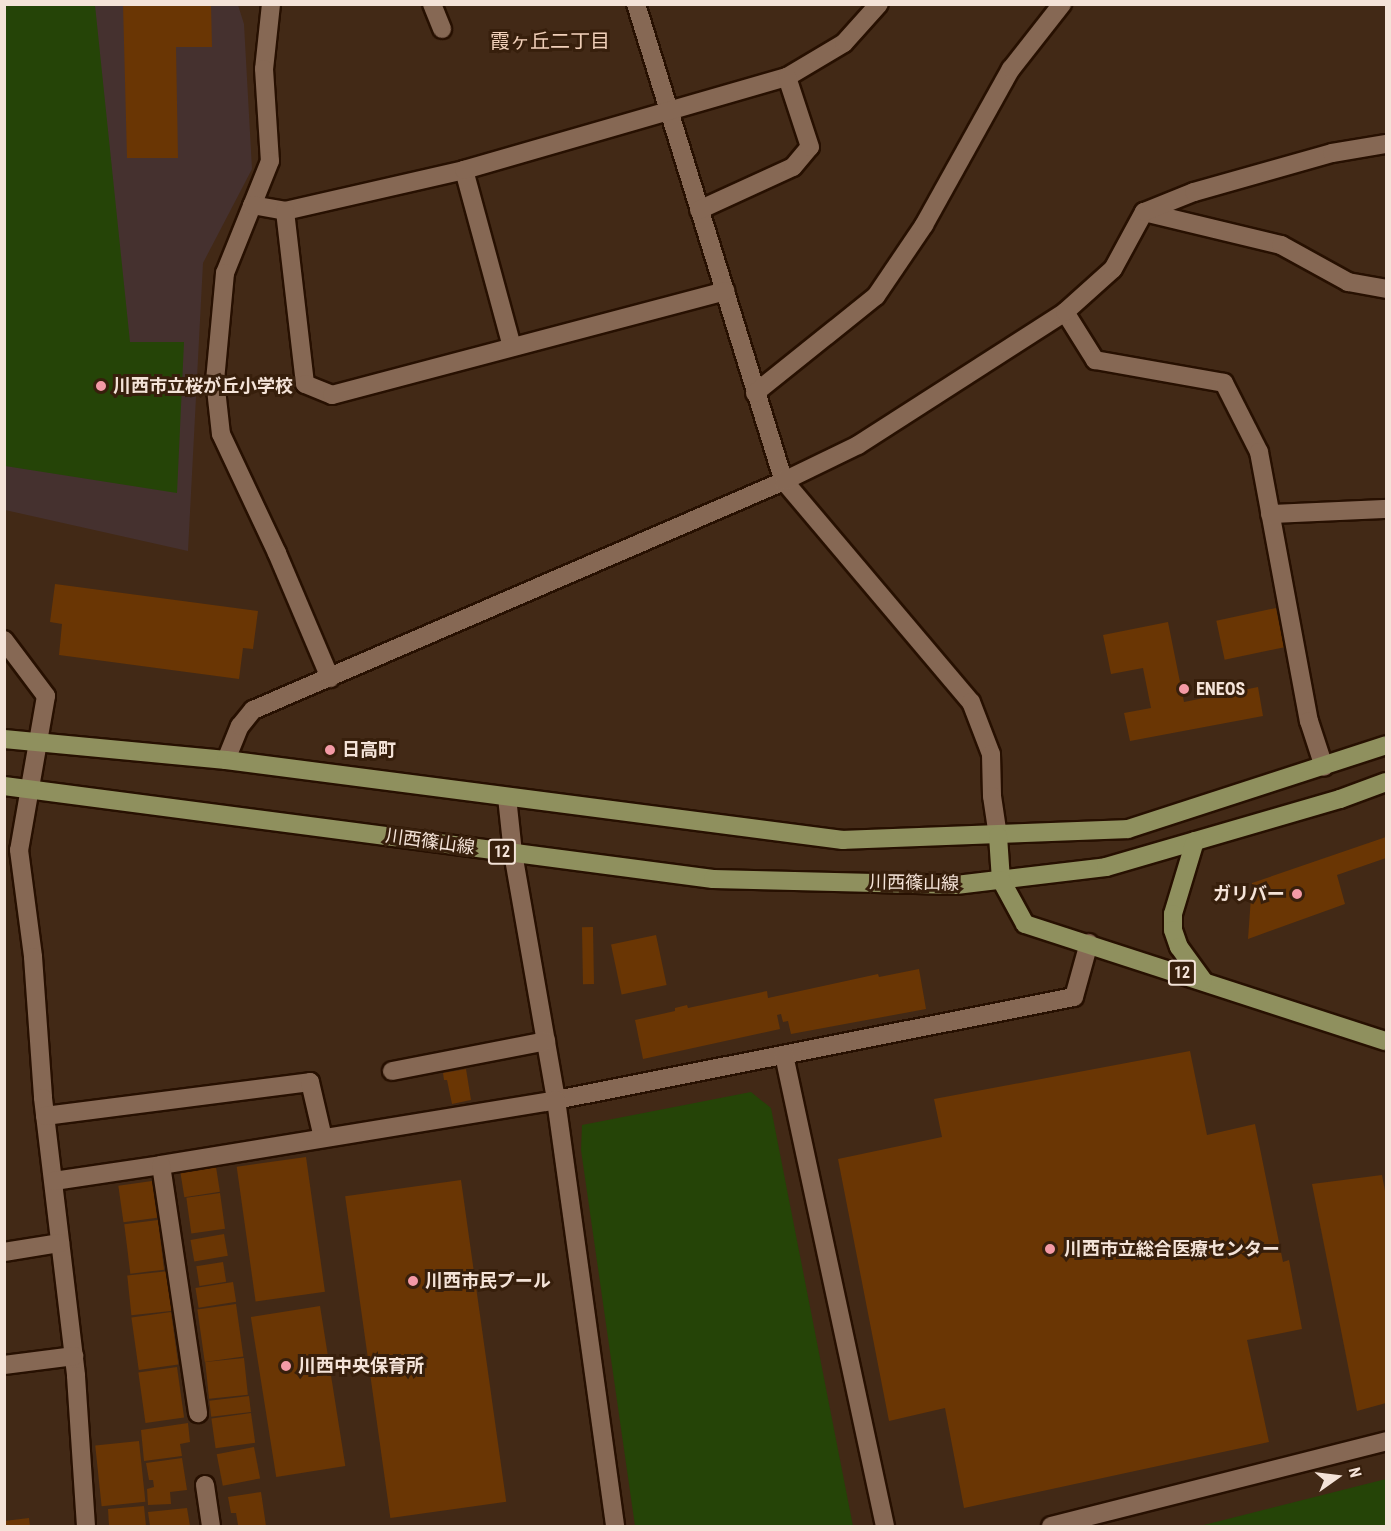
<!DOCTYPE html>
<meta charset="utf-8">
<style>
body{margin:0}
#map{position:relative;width:1391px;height:1531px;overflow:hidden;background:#422916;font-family:"Roboto Condensed","Noto Sans JP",sans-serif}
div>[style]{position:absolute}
.education>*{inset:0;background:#45312f}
.green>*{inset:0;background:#254407}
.building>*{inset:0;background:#6a3604;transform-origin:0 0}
.roads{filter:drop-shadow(2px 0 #271001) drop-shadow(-2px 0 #271001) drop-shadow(0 2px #271001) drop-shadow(0 -2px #271001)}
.minor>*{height:18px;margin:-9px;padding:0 9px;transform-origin:9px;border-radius:9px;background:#866854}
.major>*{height:18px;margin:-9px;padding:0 9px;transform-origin:9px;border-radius:9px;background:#8f905e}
.dots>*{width:16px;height:16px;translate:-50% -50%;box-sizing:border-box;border:3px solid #371f0c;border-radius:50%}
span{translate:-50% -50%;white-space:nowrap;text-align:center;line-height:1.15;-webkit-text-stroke:6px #371f0c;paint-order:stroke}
.shield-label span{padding:2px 4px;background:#371f0c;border:2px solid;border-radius:4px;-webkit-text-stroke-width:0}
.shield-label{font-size:16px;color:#f4e3d8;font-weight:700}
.poi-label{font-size:18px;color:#f4e3d8;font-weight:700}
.left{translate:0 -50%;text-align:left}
.right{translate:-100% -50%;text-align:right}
.street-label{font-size:18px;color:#f4e3d8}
.neighbourhood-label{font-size:20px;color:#f1d0b9}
.frame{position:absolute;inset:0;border:6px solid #f4e3d8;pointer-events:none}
.north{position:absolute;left:1307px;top:1447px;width:60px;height:60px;-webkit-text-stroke:4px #371f0c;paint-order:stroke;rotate:76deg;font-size:16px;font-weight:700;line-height:24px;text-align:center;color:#f4e3d8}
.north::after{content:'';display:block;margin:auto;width:21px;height:27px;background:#f4e3d8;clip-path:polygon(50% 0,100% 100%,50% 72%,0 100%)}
</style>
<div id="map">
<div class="education">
<div style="clip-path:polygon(5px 5px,238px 5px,244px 24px,252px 169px,203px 263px,188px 551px,5px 510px)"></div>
</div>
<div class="green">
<div style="clip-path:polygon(4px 5px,95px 5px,130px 342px,184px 342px,177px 493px,5px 466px)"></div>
<div style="clip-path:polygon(751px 1092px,771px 1108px,853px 1526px,635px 1526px,581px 1150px,582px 1125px)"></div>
<div style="clip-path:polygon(1386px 1479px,1386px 1526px,1200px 1526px)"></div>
</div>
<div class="building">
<div style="clip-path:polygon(123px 4px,211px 4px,212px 47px,176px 47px,178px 158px,127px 158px)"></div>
<div style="clip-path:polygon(55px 584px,258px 611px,253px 649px,243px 648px,239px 679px,59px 655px,62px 624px,50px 622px)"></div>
<div style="left:1276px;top:608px;width:40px;height:61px;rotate:78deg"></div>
<div style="clip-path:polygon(1168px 622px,1184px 702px,1258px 687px,1263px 716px,1130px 741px,1124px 713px,1151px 708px,1143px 668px,1111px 674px,1103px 635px)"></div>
<div style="clip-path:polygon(1386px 837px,1386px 858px,1337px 875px,1345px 904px,1248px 939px,1252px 883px)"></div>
<div style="left:593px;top:927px;width:57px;height:11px;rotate:89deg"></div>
<div style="left:656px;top:935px;width:51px;height:46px;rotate:78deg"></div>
<div style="clip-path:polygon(919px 969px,926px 1009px,791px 1034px,788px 1021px,783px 1022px,781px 1014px,777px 1015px,780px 1029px,643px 1059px,635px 1020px,675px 1011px,675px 1008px,687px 1005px,688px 1008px,767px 991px,768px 998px,878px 974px,879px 977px)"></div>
<div style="clip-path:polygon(1190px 1051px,1207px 1135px,1255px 1124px,1283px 1262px,1289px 1260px,1302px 1329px,1247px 1340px,1269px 1442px,964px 1508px,945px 1408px,889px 1421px,838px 1159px,942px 1137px,934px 1099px)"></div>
<div style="clip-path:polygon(466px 1069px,471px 1100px,452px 1104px,447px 1080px,444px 1080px,443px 1073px)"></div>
<div style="left:306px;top:1157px;width:136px;height:70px;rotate:82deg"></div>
<div style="left:216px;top:1167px;width:25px;height:36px;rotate:81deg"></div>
<div style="clip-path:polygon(1382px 1175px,1386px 1196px,1386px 1403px,1357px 1411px,1312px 1184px)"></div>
<div style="left:461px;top:1180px;width:325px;height:117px;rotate:82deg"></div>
<div style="left:152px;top:1181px;width:37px;height:34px;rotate:82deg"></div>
<div style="left:220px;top:1193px;width:36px;height:34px;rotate:82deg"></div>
<div style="left:158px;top:1220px;width:50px;height:34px;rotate:83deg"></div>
<div style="left:224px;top:1234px;width:22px;height:34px;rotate:80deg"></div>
<div style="left:223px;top:1262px;width:20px;height:27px;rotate:81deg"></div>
<div style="left:169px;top:1271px;width:40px;height:42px;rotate:84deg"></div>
<div style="left:233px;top:1282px;width:20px;height:38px;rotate:81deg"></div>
<div style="left:236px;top:1304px;width:53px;height:39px;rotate:82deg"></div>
<div style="left:320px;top:1306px;width:162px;height:70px;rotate:81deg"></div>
<div style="left:171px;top:1312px;width:53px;height:40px;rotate:82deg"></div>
<div style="left:244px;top:1358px;width:37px;height:39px;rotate:84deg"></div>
<div style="left:177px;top:1367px;width:51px;height:39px;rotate:82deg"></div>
<div style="left:249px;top:1396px;width:16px;height:40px;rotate:83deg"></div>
<div style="left:251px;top:1413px;width:30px;height:40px;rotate:82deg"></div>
<div style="clip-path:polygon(188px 1423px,190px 1442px,180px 1444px,182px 1456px,144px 1461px,141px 1430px)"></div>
<div style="left:139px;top:1441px;width:61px;height:44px;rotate:84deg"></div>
<div style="left:254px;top:1447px;width:32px;height:38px;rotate:79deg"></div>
<div style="clip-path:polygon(182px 1458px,187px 1490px,170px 1492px,171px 1504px,148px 1505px,147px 1489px,154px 1487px,153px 1480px,149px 1480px,146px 1463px)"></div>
<div style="clip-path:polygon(261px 1492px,266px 1526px,238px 1525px,236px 1513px,231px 1513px,228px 1497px)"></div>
<div style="clip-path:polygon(144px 1506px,146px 1526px,109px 1526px,108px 1509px)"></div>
<div style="clip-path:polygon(187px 1508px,190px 1526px,150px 1526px,148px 1512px)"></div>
<div style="clip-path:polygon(29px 1518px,30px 1526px,4px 1526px,4px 1521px)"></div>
</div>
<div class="roads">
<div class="minor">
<div style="left:271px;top:4px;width:65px;rotate:96.1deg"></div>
<div style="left:264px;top:69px;width:92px;rotate:86.3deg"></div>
<div style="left:270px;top:161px;width:121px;rotate:111.9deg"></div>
<div style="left:225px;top:273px;width:107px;rotate:95.3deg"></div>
<div style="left:215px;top:380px;width:54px;rotate:83.7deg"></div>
<div style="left:221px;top:434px;width:132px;rotate:64.8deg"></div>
<div style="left:277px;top:553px;width:136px;rotate:67deg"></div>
<div style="left:432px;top:4px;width:27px;rotate:68deg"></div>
<div style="left:636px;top:4px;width:499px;rotate:72.8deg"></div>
<div style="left:784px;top:481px;width:289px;rotate:49.8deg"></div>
<div style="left:971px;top:702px;width:56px;rotate:69deg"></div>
<div style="left:991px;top:754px;width:42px;rotate:88.6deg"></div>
<div style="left:992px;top:796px;width:40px;rotate:81.5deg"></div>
<div style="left:464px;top:170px;width:183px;rotate:74.8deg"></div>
<div style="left:252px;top:205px;width:34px;rotate:10deg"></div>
<div style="left:285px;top:211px;width:184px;rotate:-12.9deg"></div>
<div style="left:464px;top:170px;width:336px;rotate:-16.1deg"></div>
<div style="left:787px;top:77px;width:66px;rotate:-30.8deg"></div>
<div style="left:844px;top:43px;width:52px;rotate:-48.1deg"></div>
<div style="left:699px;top:210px;width:103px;rotate:-24.6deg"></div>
<div style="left:793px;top:167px;width:26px;rotate:-50deg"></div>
<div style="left:810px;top:147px;width:74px;rotate:-108.2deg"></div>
<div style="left:285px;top:211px;width:174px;rotate:83.4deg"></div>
<div style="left:305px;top:384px;width:29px;rotate:22deg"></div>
<div style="left:332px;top:395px;width:407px;rotate:-14.8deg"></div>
<div style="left:1144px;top:212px;width:141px;rotate:13.5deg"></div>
<div style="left:1281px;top:245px;width:77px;rotate:28.9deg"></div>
<div style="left:1348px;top:282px;width:39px;rotate:10deg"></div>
<div style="left:1065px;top:312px;width:57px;rotate:58deg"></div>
<div style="left:1095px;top:360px;width:131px;rotate:10.1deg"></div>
<div style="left:1224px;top:383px;width:77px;rotate:63.1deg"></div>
<div style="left:1259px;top:452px;width:274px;rotate:79.5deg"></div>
<div style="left:1309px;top:721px;width:48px;rotate:71.9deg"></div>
<div style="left:755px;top:393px;width:155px;rotate:-38.7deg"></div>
<div style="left:876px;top:296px;width:86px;rotate:-55.9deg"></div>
<div style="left:924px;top:225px;width:179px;rotate:-60.9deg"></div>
<div style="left:1011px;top:69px;width:83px;rotate:-51.9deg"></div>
<div style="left:1270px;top:514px;width:116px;rotate:-2.5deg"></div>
<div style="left:4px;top:640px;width:70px;rotate:53.1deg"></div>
<div style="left:46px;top:696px;width:156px;rotate:99.9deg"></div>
<div style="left:19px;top:850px;width:108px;rotate:82.5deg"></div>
<div style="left:33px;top:957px;width:141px;rotate:85.9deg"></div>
<div style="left:43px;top:1098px;width:280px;rotate:83.2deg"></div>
<div style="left:76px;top:1376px;width:150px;rotate:86.2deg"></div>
<div style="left:226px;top:760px;width:37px;rotate:-68deg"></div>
<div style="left:240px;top:726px;width:21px;rotate:-51deg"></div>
<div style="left:253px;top:710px;width:578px;rotate:-23.33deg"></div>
<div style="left:784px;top:481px;width:82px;rotate:-25.9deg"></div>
<div style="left:858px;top:445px;width:246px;rotate:-32.7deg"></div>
<div style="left:1065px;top:312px;width:64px;rotate:-41.9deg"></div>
<div style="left:1113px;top:269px;width:65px;rotate:-61.5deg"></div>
<div style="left:1144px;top:212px;width:54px;rotate:-21.8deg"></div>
<div style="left:1194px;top:192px;width:143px;rotate:-15.8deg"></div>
<div style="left:1332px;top:153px;width:55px;rotate:-9.5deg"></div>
<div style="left:507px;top:797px;width:56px;rotate:83.9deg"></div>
<div style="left:513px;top:853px;width:251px;rotate:80.1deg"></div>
<div style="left:556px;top:1100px;width:528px;rotate:-11.25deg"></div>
<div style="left:1074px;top:997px;width:56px;rotate:-74.5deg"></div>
<div style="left:784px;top:1055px;width:482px;rotate:77.9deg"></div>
<div style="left:392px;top:1071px;width:157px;rotate:-11deg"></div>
<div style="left:45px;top:1116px;width:267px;rotate:-7.3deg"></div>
<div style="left:310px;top:1082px;width:57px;rotate:76.9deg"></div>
<div style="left:161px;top:1165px;width:400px;rotate:-9.3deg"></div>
<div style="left:556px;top:1100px;width:430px;rotate:82.1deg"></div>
<div style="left:54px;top:1181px;width:108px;rotate:-8.5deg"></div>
<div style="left:161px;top:1165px;width:251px;rotate:81.5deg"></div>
<div style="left:4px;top:1252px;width:57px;rotate:-9.1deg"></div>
<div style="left:4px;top:1365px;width:71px;rotate:-7.3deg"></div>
<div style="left:205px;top:1485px;width:41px;rotate:81.7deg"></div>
<div style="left:1051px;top:1526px;width:346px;rotate:-14.2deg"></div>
</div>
<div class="major">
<div style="left:4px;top:739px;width:223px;rotate:5.4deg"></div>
<div style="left:226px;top:760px;width:622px;rotate:7.39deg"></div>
<div style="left:843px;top:840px;width:285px;rotate:-2.2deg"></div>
<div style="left:1128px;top:829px;width:271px;rotate:-18deg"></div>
<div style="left:4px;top:786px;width:715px;rotate:7.47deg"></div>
<div style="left:713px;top:879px;width:243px;rotate:1.4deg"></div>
<div style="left:956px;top:885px;width:151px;rotate:-6.8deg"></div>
<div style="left:1106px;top:867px;width:244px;rotate:-16.2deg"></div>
<div style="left:1340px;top:799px;width:49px;rotate:-20.3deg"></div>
<div style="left:998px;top:836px;width:44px;rotate:86.1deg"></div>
<div style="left:1001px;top:880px;width:50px;rotate:61.4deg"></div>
<div style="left:1025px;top:924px;width:379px;rotate:18deg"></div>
<div style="left:1195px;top:841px;width:76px;rotate:106.8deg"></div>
<div style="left:1173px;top:914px;width:16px;rotate:90deg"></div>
<div style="left:1173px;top:930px;width:18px;rotate:71deg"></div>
<div style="left:1179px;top:947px;width:41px;rotate:54deg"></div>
</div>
</div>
<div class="dots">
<div style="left:101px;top:386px;background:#f49aa6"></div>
<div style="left:1184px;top:689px;background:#f49aa6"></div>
<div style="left:330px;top:750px;background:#f49aa6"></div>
<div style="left:1297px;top:894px;background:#f49aa6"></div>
<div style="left:1050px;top:1249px;background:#f49aa6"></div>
<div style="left:413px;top:1281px;background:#f49aa6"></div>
<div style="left:286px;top:1366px;background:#f49aa6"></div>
</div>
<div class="shield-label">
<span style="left:502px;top:852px">12</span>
<span style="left:1182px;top:973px">12</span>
</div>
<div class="poi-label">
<span class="left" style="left:113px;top:386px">川西市立桜が丘小学校</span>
<span class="left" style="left:1196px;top:689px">ENEOS</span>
<span class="left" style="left:342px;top:750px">日高町</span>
<span class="right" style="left:1285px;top:894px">ガリバー</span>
<span class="left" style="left:1064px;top:1249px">川西市立総合医療センター</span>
<span class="left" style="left:425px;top:1281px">川西市民プール</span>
<span class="left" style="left:298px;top:1366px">川西中央保育所</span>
</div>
<div class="street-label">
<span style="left:430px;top:842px;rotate:8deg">川西篠山線</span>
<span style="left:914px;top:883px;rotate:1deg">川西篠山線</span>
</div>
<div class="neighbourhood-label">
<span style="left:550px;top:41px">霞ヶ丘二丁目</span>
</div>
<div class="frame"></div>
<div class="north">N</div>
</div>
